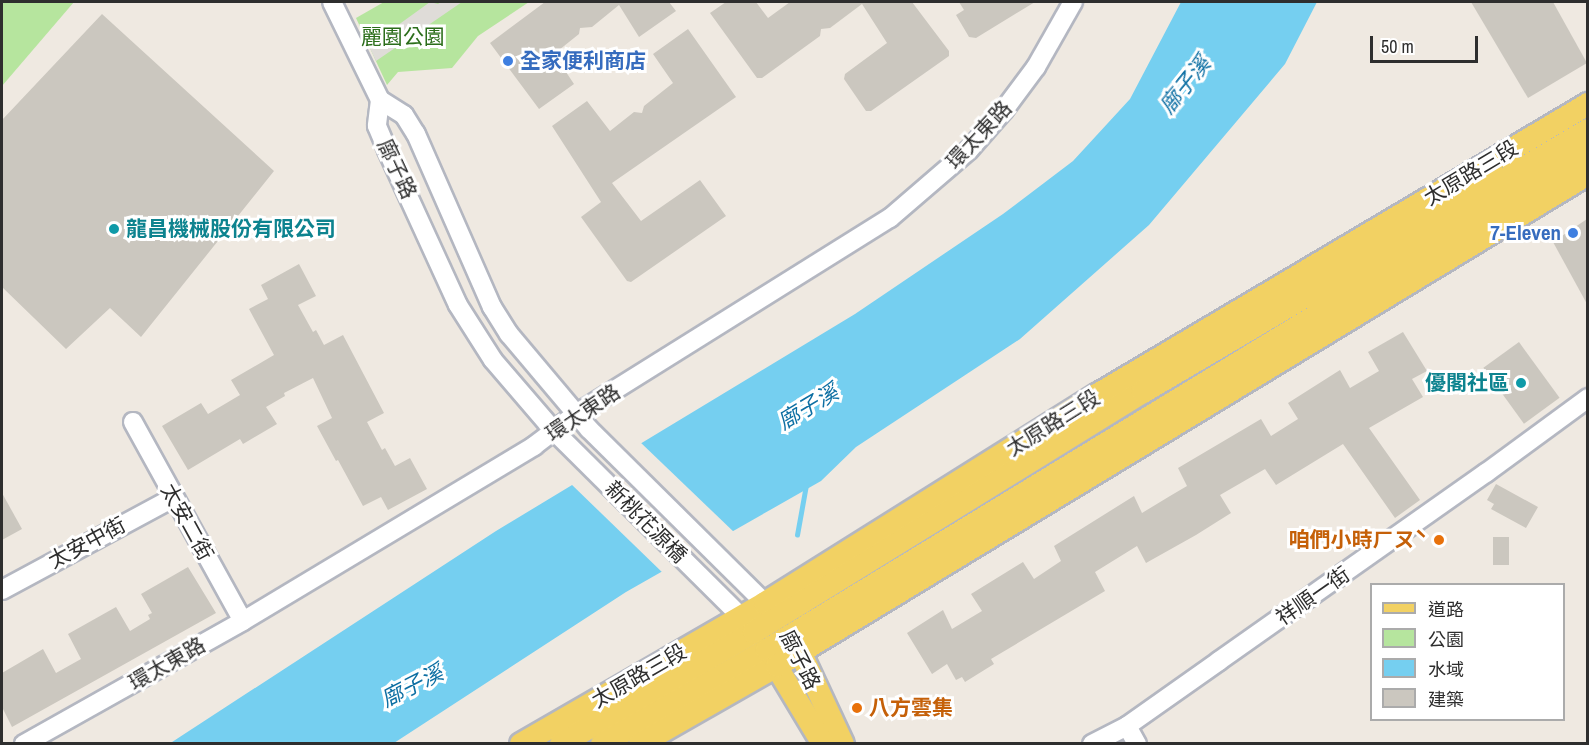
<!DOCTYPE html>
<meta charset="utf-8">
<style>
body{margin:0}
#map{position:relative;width:1589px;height:745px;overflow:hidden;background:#efe9e1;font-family:"Archivo Narrow","Noto Sans TC",sans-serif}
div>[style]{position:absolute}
.green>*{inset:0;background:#b6e59e}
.plaza>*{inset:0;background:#dfdcd8}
.water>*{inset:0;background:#75cff0}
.pier>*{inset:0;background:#efe9e1}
.stream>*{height:4.5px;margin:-2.25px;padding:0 2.25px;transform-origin:2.25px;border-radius:2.25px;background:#75cff0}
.building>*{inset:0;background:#cbc7bf;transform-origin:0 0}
.roads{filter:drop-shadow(2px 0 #b4b7c1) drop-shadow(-2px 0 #b4b7c1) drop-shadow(0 2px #b4b7c1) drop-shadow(0 -2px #b4b7c1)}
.minor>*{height:18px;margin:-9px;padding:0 9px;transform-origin:9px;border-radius:9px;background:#fff}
.major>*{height:22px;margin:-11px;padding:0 11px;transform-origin:11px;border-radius:11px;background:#f2d163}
.dots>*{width:16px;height:16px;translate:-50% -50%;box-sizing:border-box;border:3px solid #fff;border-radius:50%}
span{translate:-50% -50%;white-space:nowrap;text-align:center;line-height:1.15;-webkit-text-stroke:6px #fff;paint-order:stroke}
.park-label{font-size:21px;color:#2c6e1b}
.shop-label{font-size:21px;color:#366cbe;font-weight:700}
.left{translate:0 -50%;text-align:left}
.right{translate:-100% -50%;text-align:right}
.street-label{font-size:21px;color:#2e2e2e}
.culture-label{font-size:21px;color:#0d838f;font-weight:700}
.food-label{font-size:21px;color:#c56008;font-weight:700}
.water-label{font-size:22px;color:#0d6fa3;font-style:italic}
.frame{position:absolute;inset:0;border:3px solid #2e2e2e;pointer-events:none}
.legend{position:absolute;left:1370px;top:583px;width:195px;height:138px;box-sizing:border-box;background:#fff;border:2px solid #ababab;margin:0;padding:8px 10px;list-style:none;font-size:18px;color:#2e2e2e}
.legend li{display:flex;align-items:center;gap:12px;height:30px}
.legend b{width:30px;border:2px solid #ababab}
.scale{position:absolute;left:1370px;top:36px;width:108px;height:27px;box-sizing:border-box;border:3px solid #2e2e2e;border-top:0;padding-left:8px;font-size:18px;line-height:21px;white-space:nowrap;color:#2e2e2e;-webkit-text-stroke:4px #fff;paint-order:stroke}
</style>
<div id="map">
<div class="green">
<div style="clip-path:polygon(2px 2px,74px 2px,2px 86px)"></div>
<div style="clip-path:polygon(384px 2px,529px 2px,478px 36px,452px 68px,398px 72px,387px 85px,356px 18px)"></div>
</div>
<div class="plaza">
<div style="clip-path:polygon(430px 2px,438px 4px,441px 2px,462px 2px,376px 61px,369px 46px)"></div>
</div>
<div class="water">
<div style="clip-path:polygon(1181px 2px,1317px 2px,1285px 64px,1149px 225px,1020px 339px,856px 447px,821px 481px,626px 592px,394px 743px,169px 744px,496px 531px,855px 314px,1003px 214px,1073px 161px,1130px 99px)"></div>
</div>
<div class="pier">
<div style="clip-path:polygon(639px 441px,736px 534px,664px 574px,570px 483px)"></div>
</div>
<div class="stream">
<div style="left:797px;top:535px;width:51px;rotate:-79.8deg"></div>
</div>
<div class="building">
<div style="clip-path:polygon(545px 2px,669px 2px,676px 11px,639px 37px,619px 5px,592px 27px,580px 28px,579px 34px,554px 54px,574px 84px,539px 109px,490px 43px)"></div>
<div style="clip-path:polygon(726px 2px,756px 2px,768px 18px,790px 2px,912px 2px,949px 51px,949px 56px,871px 111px,866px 111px,844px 79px,845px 74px,887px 43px,862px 4px,830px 28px,821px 29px,820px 36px,762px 78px,757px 78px,710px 13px)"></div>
<div style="clip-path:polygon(959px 2px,1035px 2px,976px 38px,969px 37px,956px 15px,964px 10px)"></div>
<div style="clip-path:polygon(1471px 2px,1553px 2px,1587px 63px,1528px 98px)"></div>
<div style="clip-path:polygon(102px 14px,274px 171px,141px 337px,110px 308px,66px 349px,2px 287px,2px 120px)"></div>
<div style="clip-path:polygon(688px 29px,736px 97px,612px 183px,641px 221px,700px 180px,726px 216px,631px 282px,627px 281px,581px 217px,601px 202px,552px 126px,587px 101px,610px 131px,634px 112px,642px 113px,644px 106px,673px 83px,653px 54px)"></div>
<div style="clip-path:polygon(1587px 219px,1587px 304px,1553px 242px)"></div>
<div style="clip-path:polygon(299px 264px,316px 296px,298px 305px,313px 332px,316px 330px,324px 345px,343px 335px,384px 413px,367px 422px,382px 450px,385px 448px,395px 466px,410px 458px,427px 489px,388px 510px,381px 497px,363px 506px,338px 460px,336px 461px,317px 426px,332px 418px,313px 378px,284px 393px,285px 396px,266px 407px,277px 424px,243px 444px,240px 439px,188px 470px,162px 426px,201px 403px,208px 414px,240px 395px,231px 380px,274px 355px,249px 309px,268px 299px,261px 285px)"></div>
<div style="clip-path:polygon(1403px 332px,1427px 371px,1412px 379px,1423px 397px,1369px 428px,1420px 500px,1395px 518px,1343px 444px,1276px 485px,1265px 469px,1220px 495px,1231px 513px,1196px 535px,1146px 563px,1137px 546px,1095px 572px,1105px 591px,991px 659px,994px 664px,965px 682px,962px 677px,956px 680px,947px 664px,932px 674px,907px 633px,943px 610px,952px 629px,982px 611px,971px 594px,1023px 562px,1034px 579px,1061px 561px,1054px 546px,1134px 496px,1142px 513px,1170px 496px,1187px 486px,1178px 468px,1261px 419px,1271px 436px,1298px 419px,1288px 403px,1340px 370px,1350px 388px,1379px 371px,1368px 352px)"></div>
<div style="left:1519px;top:342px;width:69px;height:44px;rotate:54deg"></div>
<div style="clip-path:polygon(1496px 484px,1538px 507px,1526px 528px,1491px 509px,1494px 504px,1487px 500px)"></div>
<div style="clip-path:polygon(2px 493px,22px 529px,2px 540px)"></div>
<div style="left:1493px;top:537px;width:16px;height:28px"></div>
<div style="clip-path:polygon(188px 567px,216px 613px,12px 727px,2px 707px,2px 673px,43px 649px,56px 673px,81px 659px,68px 634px,116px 607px,130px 631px,150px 619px,148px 615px,152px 613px,141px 594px)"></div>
</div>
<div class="roads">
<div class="minor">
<div style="left:332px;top:2px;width:109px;rotate:63.9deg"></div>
<div style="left:380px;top:100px;width:26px;rotate:97deg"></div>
<div style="left:377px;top:126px;width:26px;rotate:67deg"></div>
<div style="left:387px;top:150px;width:170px;rotate:65.4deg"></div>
<div style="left:458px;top:305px;width:65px;rotate:57.5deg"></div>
<div style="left:493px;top:360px;width:95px;rotate:49.3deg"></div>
<div style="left:555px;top:432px;width:262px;rotate:44.8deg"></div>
<div style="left:380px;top:100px;width:28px;rotate:32deg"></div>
<div style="left:404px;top:115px;width:22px;rotate:58deg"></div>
<div style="left:416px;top:134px;width:189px;rotate:66.3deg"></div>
<div style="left:492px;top:307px;width:32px;rotate:58deg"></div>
<div style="left:509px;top:334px;width:124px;rotate:49.9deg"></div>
<div style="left:589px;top:429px;width:247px;rotate:44.7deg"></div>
<div style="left:133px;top:422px;width:227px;rotate:61.1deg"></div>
<div style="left:2px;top:590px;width:194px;rotate:-28.3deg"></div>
<div style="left:1127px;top:726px;width:21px;rotate:61deg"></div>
<div style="left:24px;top:744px;width:251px;rotate:-29.3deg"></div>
<div style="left:243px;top:621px;width:340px;rotate:-31deg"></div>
<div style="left:534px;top:446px;width:53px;rotate:-37.3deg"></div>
<div style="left:576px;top:414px;width:370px;rotate:-32deg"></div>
<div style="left:890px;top:218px;width:104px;rotate:-40.7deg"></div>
<div style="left:969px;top:150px;width:53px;rotate:-48.8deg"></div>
<div style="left:1004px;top:110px;width:54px;rotate:-53.3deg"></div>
<div style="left:1036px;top:67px;width:75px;rotate:-60.4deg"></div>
<div style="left:1092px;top:744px;width:39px;rotate:-27deg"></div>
<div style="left:1127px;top:726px;width:113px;rotate:-35.2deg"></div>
<div style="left:1219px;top:661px;width:327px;rotate:-35.2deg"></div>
<div style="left:1486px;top:473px;width:127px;rotate:-36.3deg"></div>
</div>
<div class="major">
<div style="left:794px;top:639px;width:116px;rotate:65deg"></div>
<div style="left:769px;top:654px;width:105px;rotate:59deg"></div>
<div style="left:521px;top:744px;width:282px;rotate:-30deg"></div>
<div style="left:765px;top:603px;width:392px;rotate:-32.1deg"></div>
<div style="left:1097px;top:395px;width:571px;rotate:-30.65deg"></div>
<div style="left:561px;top:744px;width:223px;rotate:-30.1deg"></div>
<div style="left:754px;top:632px;width:457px;rotate:-31.7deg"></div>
<div style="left:1143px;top:392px;width:516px;rotate:-30.49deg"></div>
<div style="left:602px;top:744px;width:190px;rotate:-29.7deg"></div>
<div style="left:767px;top:650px;width:961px;rotate:-31.34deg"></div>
<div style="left:640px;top:744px;width:158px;rotate:-29.7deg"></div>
<div style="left:777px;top:666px;width:949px;rotate:-31.24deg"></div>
</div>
</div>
<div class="dots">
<div style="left:508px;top:61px;background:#3f7fe0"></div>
<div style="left:114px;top:229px;background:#0f9aa8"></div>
<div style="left:1573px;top:233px;background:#3f7fe0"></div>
<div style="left:1521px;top:383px;background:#0f9aa8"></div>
<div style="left:1439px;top:540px;background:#e8710a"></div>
<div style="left:857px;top:708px;background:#e8710a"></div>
</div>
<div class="park-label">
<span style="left:403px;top:37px">麗園公園</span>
</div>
<div class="shop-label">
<span class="left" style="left:520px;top:61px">全家便利商店</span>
<span class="right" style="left:1561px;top:233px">7-Eleven</span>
</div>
<div class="street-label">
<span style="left:979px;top:135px;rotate:-47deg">環太東路</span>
<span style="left:397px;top:169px;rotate:65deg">廍子路</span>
<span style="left:1471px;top:173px;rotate:-31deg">太原路三段</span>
<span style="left:583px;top:413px;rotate:-34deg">環太東路</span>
<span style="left:1053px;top:423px;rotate:-32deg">太原路三段</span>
<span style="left:187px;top:522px;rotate:61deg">太安二街</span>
<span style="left:646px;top:522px;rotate:45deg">新桃花源橋</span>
<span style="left:87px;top:543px;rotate:-28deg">太安中街</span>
<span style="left:1313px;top:596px;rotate:-35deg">祥順一街</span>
<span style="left:800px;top:660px;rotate:63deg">廍子路</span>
<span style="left:167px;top:664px;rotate:-30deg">環太東路</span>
<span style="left:639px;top:676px;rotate:-30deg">太原路三段</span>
</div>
<div class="culture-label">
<span class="left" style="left:126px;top:229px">龍昌機械股份有限公司</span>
<span class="right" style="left:1509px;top:383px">優閣社區</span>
</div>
<div class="food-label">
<span class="right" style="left:1427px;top:540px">咱們小時ㄏㄡˋ</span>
<span class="left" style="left:869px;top:708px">八方雲集</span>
</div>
<div class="water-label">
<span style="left:1185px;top:85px;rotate:-51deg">廍子溪</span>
<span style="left:808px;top:407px;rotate:-31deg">廍子溪</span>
<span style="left:412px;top:686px;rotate:-27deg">廍子溪</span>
</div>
<div class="frame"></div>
<ul class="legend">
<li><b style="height:8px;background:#f2d163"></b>道路</li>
<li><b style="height:16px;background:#b6e59e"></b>公園</li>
<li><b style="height:16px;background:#75cff0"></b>水域</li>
<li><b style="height:16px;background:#cbc7bf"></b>建築</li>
</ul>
<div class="scale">50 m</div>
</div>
